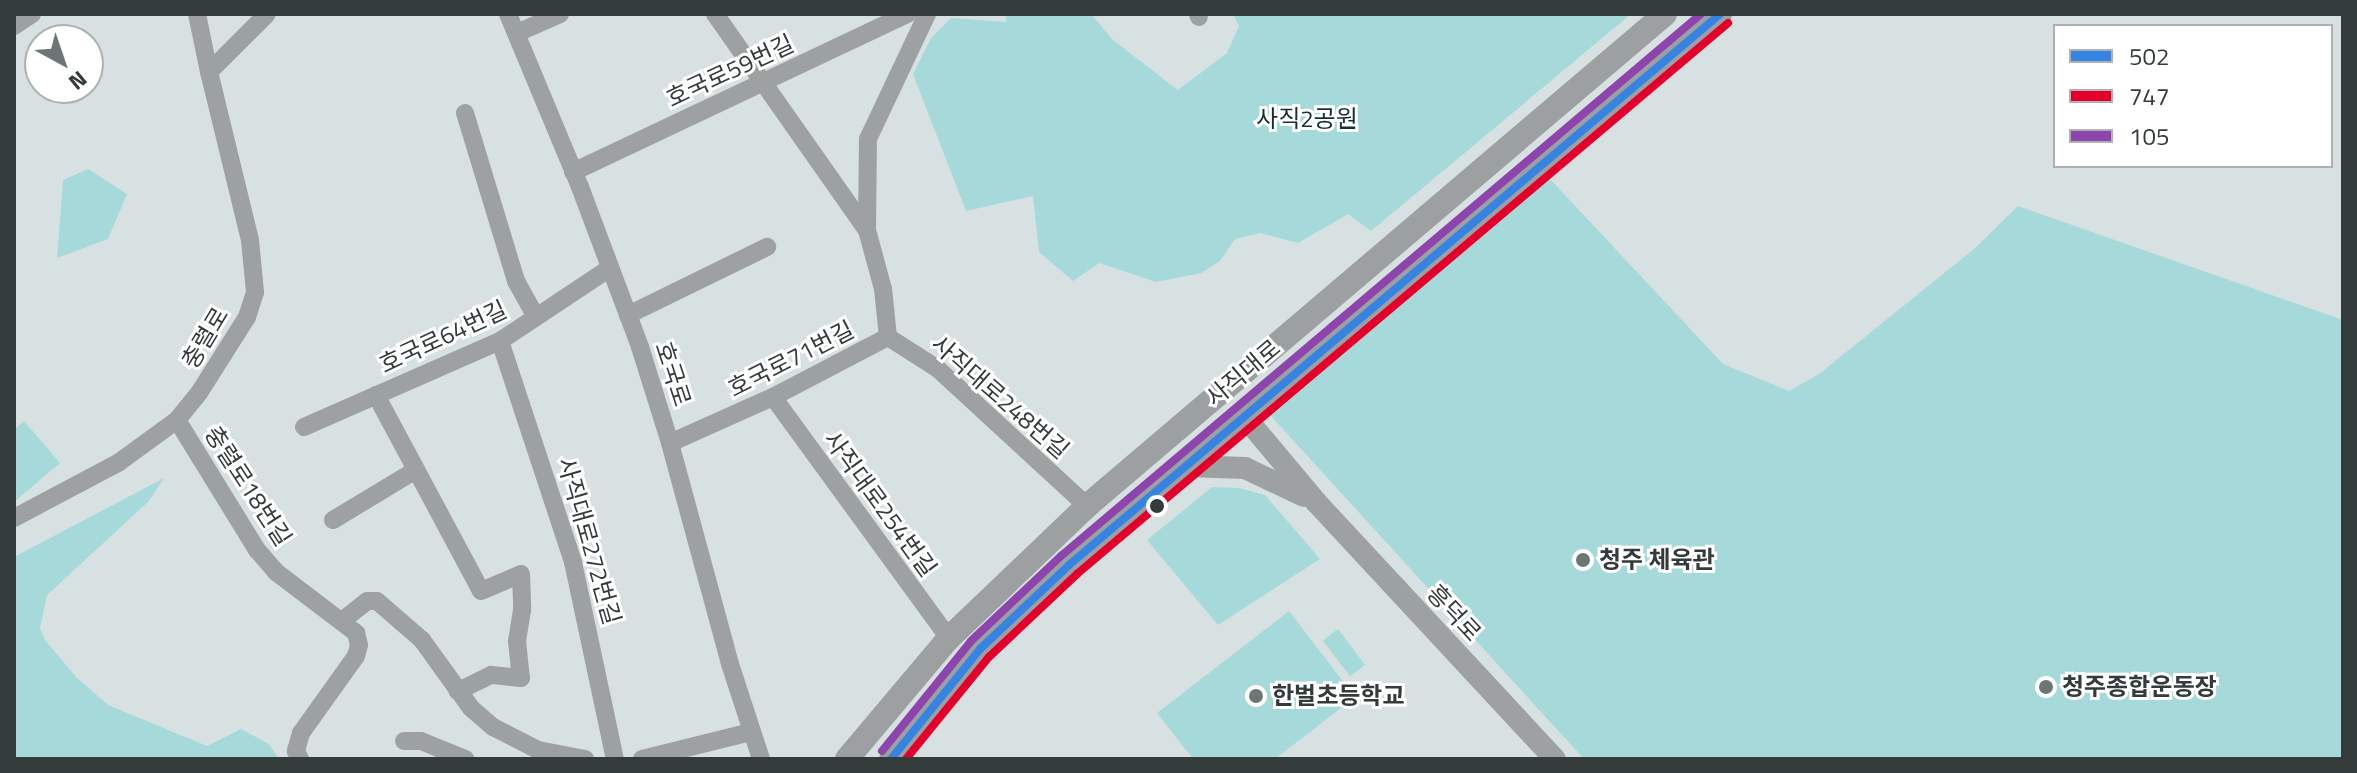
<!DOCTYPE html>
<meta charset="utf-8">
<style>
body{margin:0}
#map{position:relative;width:2357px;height:773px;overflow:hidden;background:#d8e1e1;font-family:"Titillium Web","Noto Sans KR",sans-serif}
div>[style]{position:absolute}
.green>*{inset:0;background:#a5d9da;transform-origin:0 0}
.minor>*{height:18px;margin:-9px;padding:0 9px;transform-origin:9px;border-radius:9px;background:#9da1a1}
.tertiary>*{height:22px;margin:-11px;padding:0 11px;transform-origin:11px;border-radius:11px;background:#9da1a1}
.secondary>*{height:24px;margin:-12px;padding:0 12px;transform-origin:12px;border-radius:12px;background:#9ca0a0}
.bus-1>*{height:8px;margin:-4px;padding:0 4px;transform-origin:4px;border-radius:4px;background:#3584e4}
.bus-2>*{height:8px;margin:-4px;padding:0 4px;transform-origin:4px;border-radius:4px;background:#e4002b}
.bus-3>*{height:8px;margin:-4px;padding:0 4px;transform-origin:4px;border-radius:4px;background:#8e44ad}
.dots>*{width:22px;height:22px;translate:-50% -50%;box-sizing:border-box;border:4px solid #fff;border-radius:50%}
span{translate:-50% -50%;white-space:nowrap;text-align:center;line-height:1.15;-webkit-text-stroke:6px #fff;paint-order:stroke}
.street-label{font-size:24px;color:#343b3b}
.park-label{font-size:24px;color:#172f2f}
.poi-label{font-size:24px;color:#343b3b;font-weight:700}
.left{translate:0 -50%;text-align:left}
.frame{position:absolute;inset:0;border:16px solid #343b3b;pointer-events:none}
.legend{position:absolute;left:2053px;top:24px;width:280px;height:144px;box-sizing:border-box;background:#fff;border:2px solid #aeb1b1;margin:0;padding:10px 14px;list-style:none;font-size:24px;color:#343b3b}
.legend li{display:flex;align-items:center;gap:16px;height:40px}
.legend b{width:40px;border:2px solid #aeb1b1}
.north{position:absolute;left:24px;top:24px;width:80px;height:80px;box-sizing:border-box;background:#fff;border:2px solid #aeb1b1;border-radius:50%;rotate:140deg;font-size:22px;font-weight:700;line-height:32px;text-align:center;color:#343b3b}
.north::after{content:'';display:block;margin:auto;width:28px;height:36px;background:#6d7575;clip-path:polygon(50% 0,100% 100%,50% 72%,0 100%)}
</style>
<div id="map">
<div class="green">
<div style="clip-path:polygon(1006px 14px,1091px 14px,1113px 40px,1178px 90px,1227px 53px,1239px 26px,1233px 14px,1631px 14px,1371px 231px,1348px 214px,1298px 243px,1260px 233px,1235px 239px,1220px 261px,1201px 273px,1156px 282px,1099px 263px,1073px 281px,1039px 252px,1033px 196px,966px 211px,913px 74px,931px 38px,951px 18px,1006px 22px)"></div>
<div style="clip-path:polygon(88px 169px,127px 194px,108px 239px,57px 258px,63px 180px)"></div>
<div style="clip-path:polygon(1549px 178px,1723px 364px,1789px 391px,1819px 374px,1974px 249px,2018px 206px,2343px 320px,2343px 759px,1584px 759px,1271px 416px)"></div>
<div style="clip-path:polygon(24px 421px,60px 463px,14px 502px,14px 430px)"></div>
<div style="clip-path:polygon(164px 478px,149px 501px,47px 595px,40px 628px,45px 640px,76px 677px,108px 705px,207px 746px,241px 729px,269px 744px,279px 759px,14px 759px,14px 557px)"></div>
<div style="clip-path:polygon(1212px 487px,1239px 488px,1265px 495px,1320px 559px,1218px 625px,1147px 540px)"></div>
<div style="clip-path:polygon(1289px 611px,1355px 697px,1275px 759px,1193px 759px,1157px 713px)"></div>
<div style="left:1338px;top:629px;width:45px;height:19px;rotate:53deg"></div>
</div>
<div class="minor">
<div style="left:197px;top:14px;width:59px;rotate:78.3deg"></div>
<div style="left:508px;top:14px;width:187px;rotate:67.4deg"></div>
<div style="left:580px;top:187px;width:171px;rotate:69.4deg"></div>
<div style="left:640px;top:347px;width:101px;rotate:72.6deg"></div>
<div style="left:670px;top:443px;width:229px;rotate:74.8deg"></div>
<div style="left:730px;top:664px;width:100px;rotate:71.9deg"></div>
<div style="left:715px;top:14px;width:264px;rotate:54.9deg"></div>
<div style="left:1198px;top:14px;width:3px;rotate:72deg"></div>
<div style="left:14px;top:26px;width:22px;rotate:-34deg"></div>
<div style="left:517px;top:33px;width:47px;rotate:-23.8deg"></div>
<div style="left:465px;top:113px;width:176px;rotate:73.1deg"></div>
<div style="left:516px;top:281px;width:41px;rotate:60.9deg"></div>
<div style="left:573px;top:172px;width:370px;rotate:-25.3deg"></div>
<div style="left:628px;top:315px;width:155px;rotate:-26.1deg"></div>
<div style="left:888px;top:337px;width:48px;rotate:-95.9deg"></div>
<div style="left:883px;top:289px;width:61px;rotate:-105.2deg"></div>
<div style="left:867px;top:230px;width:91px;rotate:-89.4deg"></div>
<div style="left:868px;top:139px;width:138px;rotate:-64.7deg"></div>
<div style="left:888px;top:337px;width:59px;rotate:32.6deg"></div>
<div style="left:938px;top:369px;width:202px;rotate:42.6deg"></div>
<div style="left:500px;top:341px;width:233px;rotate:71.7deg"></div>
<div style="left:573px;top:562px;width:201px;rotate:78deg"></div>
<div style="left:376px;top:395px;width:222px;rotate:61.8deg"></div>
<div style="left:481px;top:591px;width:43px;rotate:-23deg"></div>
<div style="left:521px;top:574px;width:36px;rotate:88deg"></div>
<div style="left:522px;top:610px;width:31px;rotate:99deg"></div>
<div style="left:517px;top:641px;width:37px;rotate:84deg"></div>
<div style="left:521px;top:678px;width:30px;rotate:-174deg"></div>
<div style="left:491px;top:675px;width:37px;rotate:154deg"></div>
<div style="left:773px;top:397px;width:298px;rotate:53.9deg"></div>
<div style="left:177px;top:420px;width:153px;rotate:58.4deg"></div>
<div style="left:257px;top:550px;width:29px;rotate:49deg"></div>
<div style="left:276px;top:572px;width:101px;rotate:37.3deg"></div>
<div style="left:356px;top:633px;width:12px;rotate:76deg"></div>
<div style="left:359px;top:645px;width:11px;rotate:105deg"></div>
<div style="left:356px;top:656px;width:95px;rotate:125.5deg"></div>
<div style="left:301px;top:733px;width:19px;rotate:106deg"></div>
<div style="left:296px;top:751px;width:9px;rotate:63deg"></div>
<div style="left:304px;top:427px;width:214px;rotate:-23.7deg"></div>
<div style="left:500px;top:341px;width:132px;rotate:-33.6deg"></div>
<div style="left:670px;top:443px;width:113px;rotate:-24.1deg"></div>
<div style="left:773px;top:397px;width:130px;rotate:-27.6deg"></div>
<div style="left:14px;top:518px;width:118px;rotate:-27.9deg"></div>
<div style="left:118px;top:463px;width:73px;rotate:-36.1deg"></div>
<div style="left:177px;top:420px;width:35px;rotate:-51deg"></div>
<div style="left:199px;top:393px;width:90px;rotate:-57.7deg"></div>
<div style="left:247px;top:317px;width:26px;rotate:-72deg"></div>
<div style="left:255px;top:292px;width:52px;rotate:-95.5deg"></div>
<div style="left:250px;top:240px;width:173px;rotate:-103.7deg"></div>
<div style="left:209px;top:72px;width:82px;rotate:-45deg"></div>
<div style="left:333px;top:520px;width:97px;rotate:-31.1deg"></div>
<div style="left:343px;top:620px;width:31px;rotate:-38deg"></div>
<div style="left:367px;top:601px;width:10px"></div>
<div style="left:377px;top:601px;width:60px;rotate:40.9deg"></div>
<div style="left:422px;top:640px;width:84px;rotate:54.2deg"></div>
<div style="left:471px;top:708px;width:29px;rotate:41deg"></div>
<div style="left:493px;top:727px;width:51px;rotate:27.1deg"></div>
<div style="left:538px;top:750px;width:48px;rotate:10.8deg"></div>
<div style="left:404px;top:741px;width:17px"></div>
<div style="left:421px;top:741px;width:48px;rotate:22.2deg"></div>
<div style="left:642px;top:759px;width:112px;rotate:-13.9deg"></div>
</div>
<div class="tertiary">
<div style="left:1245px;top:417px;width:111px;rotate:50.1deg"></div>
<div style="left:1316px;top:502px;width:351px;rotate:47.1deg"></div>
<div style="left:1187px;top:466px;width:58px;rotate:2deg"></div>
<div style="left:1245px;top:468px;width:65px;rotate:25.4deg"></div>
</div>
<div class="secondary">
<div style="left:847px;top:759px;width:158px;rotate:-49.9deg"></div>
<div style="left:949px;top:638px;width:191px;rotate:-43.7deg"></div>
<div style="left:1087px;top:506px;width:759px;rotate:-40.4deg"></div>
<div style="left:891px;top:759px;width:141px;rotate:-51deg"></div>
<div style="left:980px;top:649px;width:122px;rotate:-43.3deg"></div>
<div style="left:1069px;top:565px;width:853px;rotate:-40.24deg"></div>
</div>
<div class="bus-1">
<div style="left:891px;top:759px;width:141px;rotate:-51deg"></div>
<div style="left:980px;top:649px;width:122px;rotate:-43.3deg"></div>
<div style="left:1069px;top:565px;width:853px;rotate:-40.24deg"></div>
</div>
<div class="bus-2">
<div style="left:906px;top:759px;width:132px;rotate:-50.9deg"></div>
<div style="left:989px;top:657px;width:121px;rotate:-43.3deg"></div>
<div style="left:1077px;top:574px;width:853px;rotate:-40.24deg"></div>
</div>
<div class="bus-3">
<div style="left:882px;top:751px;width:141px;rotate:-51deg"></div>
<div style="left:971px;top:641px;width:124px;rotate:-43.4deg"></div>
<div style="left:1061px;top:556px;width:839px;rotate:-40.26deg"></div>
</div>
<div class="dots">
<div style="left:1157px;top:506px;background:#343b3b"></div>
<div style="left:1583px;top:560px;background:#6d7575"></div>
<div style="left:2046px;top:687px;background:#6d7575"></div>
<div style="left:1256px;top:696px;background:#6d7575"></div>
</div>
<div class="street-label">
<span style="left:730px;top:71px;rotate:-25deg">호국로59번길</span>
<span style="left:443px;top:337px;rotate:-25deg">호국로64번길</span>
<span style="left:205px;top:338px;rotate:-59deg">충렬로</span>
<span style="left:791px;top:359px;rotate:-27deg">호국로71번길</span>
<span style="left:1243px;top:373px;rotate:-40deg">사직대로</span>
<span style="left:673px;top:374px;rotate:72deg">호국로</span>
<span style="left:1000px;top:397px;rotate:41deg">사직대로248번길</span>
<span style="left:248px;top:486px;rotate:57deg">충렬로18번길</span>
<span style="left:880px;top:504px;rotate:54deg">사직대로254번길</span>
<span style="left:589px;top:541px;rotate:74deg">사직대로272번길</span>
<span style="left:1454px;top:613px;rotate:47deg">흥덕로</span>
</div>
<div class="park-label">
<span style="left:1307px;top:119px">사직2공원</span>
</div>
<div class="poi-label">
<span class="left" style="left:1599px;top:560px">청주 체육관</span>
<span class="left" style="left:2062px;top:687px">청주종합운동장</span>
<span class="left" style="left:1272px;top:696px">한벌초등학교</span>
</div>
<div class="frame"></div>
<ul class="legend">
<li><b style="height:10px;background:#3584e4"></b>502</li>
<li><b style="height:10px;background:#e4002b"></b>747</li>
<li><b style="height:10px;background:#8e44ad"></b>105</li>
</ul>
<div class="north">N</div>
</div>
